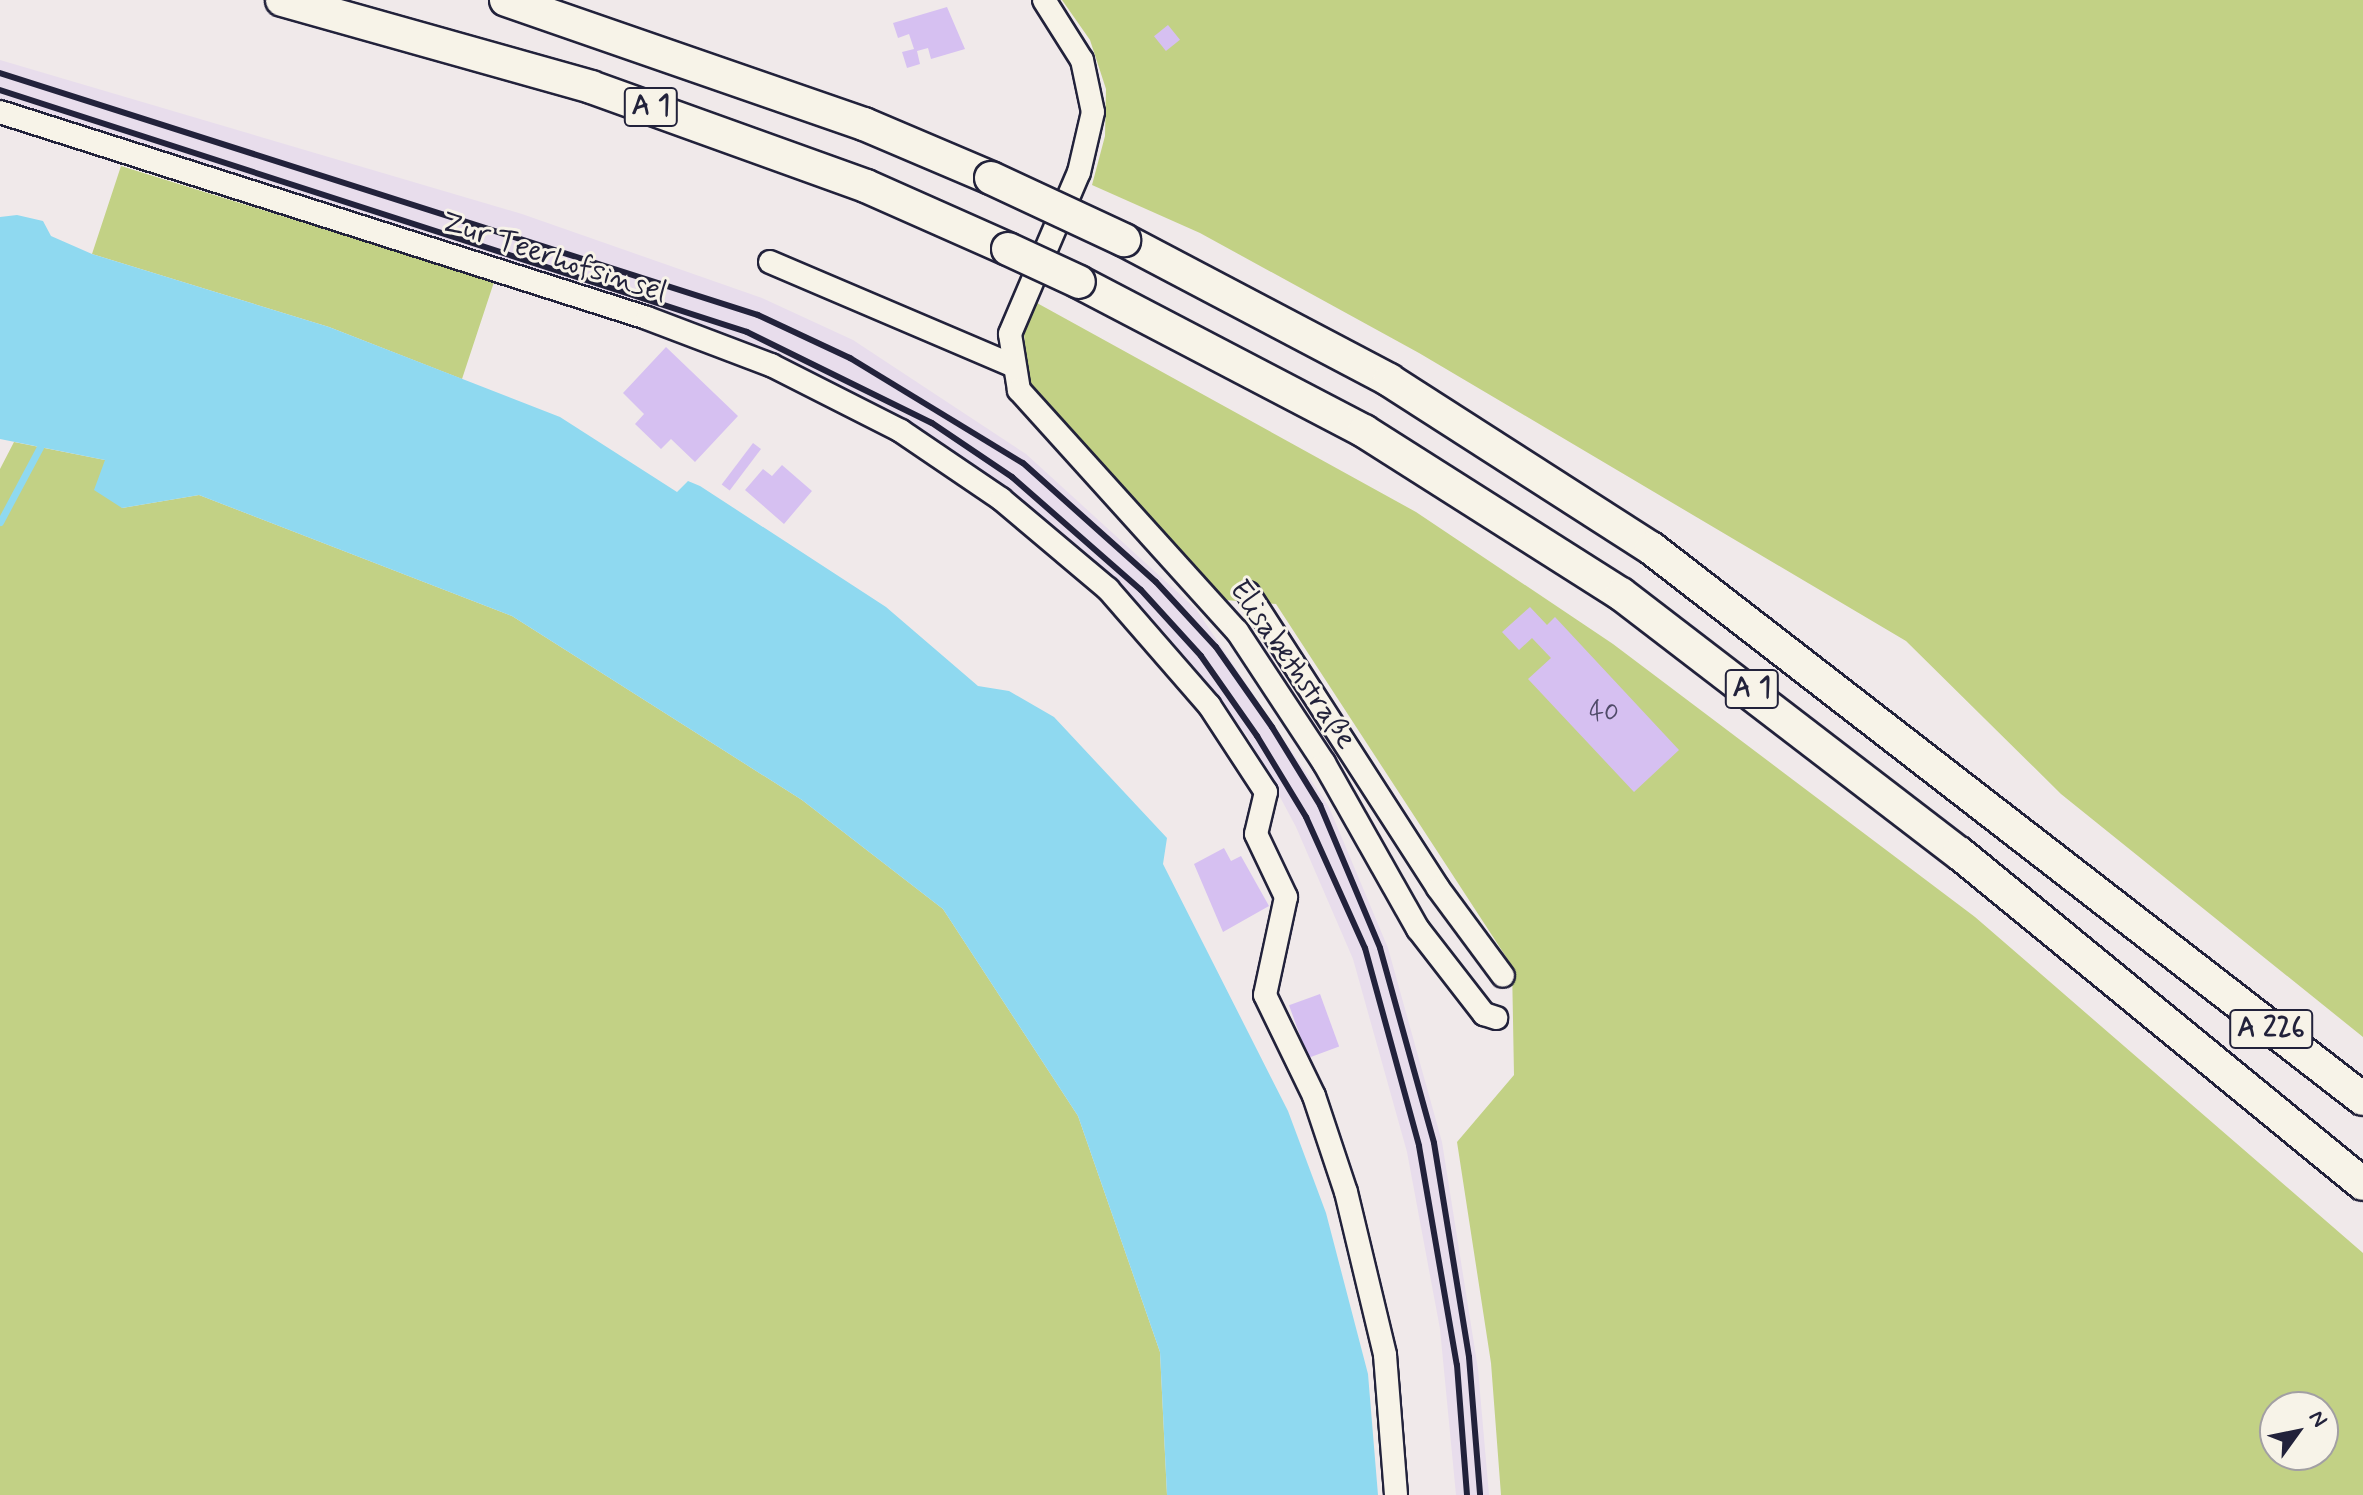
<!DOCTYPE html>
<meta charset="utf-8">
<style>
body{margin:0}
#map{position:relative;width:2363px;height:1495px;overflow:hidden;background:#f0e9ea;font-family:Mynerve,sans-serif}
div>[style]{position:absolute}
.built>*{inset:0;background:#e8ddec}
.green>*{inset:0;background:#c2d185}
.water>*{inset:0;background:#8fd9f0}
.stream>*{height:7px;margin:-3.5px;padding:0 3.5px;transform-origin:3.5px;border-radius:3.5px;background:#8fd9f0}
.building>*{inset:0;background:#d6c0f1;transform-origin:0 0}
.roads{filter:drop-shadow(2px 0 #22223b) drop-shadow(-2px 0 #22223b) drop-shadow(0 2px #22223b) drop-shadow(0 -2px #22223b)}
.minor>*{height:22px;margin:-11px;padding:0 11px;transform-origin:11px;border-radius:11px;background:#f7f3e8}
.highway>*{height:32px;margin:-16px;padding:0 16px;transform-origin:16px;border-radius:16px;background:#f7f3e8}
.rail>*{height:6px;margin:-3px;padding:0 3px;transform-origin:3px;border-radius:3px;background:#22223b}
.bridges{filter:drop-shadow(2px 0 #22223b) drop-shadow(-2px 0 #22223b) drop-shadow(0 2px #22223b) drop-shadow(0 -2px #22223b)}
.highway-bridge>*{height:32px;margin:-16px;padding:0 16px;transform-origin:16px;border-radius:16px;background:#f7f3e8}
span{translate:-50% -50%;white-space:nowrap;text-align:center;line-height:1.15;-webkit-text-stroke:6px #f7f3e8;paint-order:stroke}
.number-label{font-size:26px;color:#4f4a68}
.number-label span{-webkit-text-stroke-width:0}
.shield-label span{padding:2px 6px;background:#f7f3e8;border:2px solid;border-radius:6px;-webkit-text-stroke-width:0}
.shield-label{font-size:28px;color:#22223b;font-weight:700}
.street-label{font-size:30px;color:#22223b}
.north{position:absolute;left:2259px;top:1391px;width:80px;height:80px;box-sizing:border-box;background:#f7f3e8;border:2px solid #a29fa3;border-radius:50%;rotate:57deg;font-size:22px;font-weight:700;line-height:32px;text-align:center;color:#22223b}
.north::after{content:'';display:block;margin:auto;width:28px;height:36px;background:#22223b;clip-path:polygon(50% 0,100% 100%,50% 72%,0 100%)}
</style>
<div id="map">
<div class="built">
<div style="clip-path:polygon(0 60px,522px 214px,762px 298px,853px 340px,1026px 454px,1196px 609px,1329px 807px,1388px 948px,1442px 1142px,1478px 1369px,1489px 1495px,1456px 1495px,1440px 1329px,1407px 1152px,1353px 959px,1296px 827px,1248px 737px,1167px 635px,1081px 548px,917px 429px,748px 343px,0 103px)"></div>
</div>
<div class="green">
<div style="clip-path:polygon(1062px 0,2363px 0,2363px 1037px,2061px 794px,1906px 641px,1419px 353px,1200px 233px,1092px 185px,1105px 136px,1106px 89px,1090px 40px)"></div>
<div style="clip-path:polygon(121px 166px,494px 282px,462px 379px,329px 327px,92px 254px)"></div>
<div style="clip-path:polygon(evenodd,1037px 303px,1416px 512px,1613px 644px,1975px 917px,2363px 1253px,2363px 1495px,1501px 1495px,1491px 1363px,1457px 1142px,1514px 1075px,1512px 966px,1276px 604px,1225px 600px,1041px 408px,1028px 377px,1024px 334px,1037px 303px,2275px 1407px,2323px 1407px,2323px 1455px,2275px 1455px,2275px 1407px)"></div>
<div style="clip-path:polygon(14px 442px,105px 460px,122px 508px,199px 495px,512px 616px,802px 800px,943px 909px,1078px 1116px,1160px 1352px,1167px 1495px,0 1495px,0 469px)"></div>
</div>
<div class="water">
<div style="clip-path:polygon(17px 215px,43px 221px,51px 236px,92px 254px,329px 327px,560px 417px,677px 492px,688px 481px,700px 486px,886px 607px,978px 686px,1009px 691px,1054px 717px,1167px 838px,1163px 864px,1288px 1111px,1326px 1213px,1368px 1374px,1378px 1495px,1167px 1495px,1160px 1352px,1078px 1116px,943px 909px,802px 800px,512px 616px,199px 495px,122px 508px,94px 490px,105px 460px,0 439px,0 217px)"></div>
</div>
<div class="stream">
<div style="left:0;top:522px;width:85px;rotate:-61.9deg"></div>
</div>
<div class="building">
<div style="clip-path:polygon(947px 7px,965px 49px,931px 59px,928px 48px,917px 51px,920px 64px,907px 68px,902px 52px,914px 49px,909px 34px,898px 38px,893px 23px)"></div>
<div style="left:1168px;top:25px;width:19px;height:18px;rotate:51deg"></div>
<div style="clip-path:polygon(666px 347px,738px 416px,695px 462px,671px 439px,661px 449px,635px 424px,644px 414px,623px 393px)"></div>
<div style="left:753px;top:443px;width:10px;height:52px;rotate:37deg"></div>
<div style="clip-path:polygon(782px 465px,812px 491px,784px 524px,745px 490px,763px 469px,772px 476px)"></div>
<div style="clip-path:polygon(1530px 607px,1547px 625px,1555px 617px,1679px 750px,1634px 792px,1528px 679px,1551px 658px,1532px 638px,1519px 650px,1502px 632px)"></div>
<div style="clip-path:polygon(1224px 848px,1231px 861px,1241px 856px,1269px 906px,1223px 932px,1194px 864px)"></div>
<div style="left:1320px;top:994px;width:56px;height:33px;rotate:70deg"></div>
</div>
<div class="roads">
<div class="minor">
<div style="left:1044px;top:0;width:71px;rotate:57.7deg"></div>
<div style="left:1082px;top:60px;width:53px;rotate:78.1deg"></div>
<div style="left:1093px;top:112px;width:62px;rotate:103.1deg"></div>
<div style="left:1079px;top:172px;width:176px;rotate:113.1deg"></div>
<div style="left:1010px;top:334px;width:57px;rotate:80.9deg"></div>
<div style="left:1019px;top:390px;width:325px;rotate:47.9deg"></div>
<div style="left:1237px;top:631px;width:158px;rotate:56.6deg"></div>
<div style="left:1324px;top:763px;width:191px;rotate:60.5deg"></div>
<div style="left:1418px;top:929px;width:108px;rotate:52.2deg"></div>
<div style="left:1484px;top:1014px;width:13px;rotate:18deg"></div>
<div style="left:0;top:112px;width:679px;rotate:17.66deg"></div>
<div style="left:647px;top:318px;width:133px;rotate:20.8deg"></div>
<div style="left:771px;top:365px;width:146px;rotate:26.9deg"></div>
<div style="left:901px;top:431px;width:121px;rotate:34.2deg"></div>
<div style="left:1001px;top:499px;width:140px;rotate:40.1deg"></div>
<div style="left:1108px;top:589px;width:154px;rotate:49deg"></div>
<div style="left:1209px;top:705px;width:104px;rotate:56.8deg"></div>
<div style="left:1266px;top:792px;width:43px;rotate:103.4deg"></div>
<div style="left:1256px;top:834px;width:70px;rotate:64.5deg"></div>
<div style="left:1286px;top:897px;width:100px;rotate:102.1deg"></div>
<div style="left:1265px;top:995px;width:112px;rotate:64.1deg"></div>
<div style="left:1314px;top:1096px;width:101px;rotate:71.6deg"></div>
<div style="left:1346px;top:1192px;width:168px;rotate:76.5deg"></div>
<div style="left:1385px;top:1355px;width:140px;rotate:85.5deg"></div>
<div style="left:770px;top:262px;width:263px;rotate:23.1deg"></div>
<div style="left:1248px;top:593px;width:351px;rotate:57.2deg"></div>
<div style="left:1438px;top:888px;width:109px;rotate:53.5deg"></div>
</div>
<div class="highway">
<div style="left:282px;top:0;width:321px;rotate:15.7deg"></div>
<div style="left:591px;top:87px;width:292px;rotate:19.8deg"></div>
<div style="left:866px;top:186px;width:155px;rotate:23.9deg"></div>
<div style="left:506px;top:0;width:379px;rotate:19.1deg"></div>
<div style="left:864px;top:124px;width:138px;rotate:23deg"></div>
<div style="left:1124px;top:240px;width:300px;rotate:27.8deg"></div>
<div style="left:1389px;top:380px;width:311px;rotate:32.7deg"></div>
<div style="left:1651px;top:548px;width:900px;rotate:37.74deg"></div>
<div style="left:1079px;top:282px;width:322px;rotate:27.6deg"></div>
<div style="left:1364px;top:431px;width:304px;rotate:32.4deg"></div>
<div style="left:1621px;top:594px;width:426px;rotate:37.5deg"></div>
<div style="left:1959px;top:853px;width:522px;rotate:39.33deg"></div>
</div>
</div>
<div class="rail">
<div style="left:0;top:73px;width:796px;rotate:17.71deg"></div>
<div style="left:758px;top:315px;width:102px;rotate:25.1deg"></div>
<div style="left:850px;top:358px;width:202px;rotate:31.3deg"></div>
<div style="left:1023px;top:463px;width:178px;rotate:41.8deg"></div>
<div style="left:1156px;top:582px;width:88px;rotate:47.3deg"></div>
<div style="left:1216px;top:647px;width:98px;rotate:55deg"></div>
<div style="left:1272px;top:727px;width:92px;rotate:58.4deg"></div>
<div style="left:1320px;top:805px;width:155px;rotate:67.2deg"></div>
<div style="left:1380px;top:948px;width:202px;rotate:74.5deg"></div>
<div style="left:1434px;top:1143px;width:217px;rotate:80.7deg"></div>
<div style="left:1469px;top:1357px;width:138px;rotate:85.4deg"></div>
<div style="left:0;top:90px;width:785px;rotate:17.95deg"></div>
<div style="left:747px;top:332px;width:206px;rotate:26.2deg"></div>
<div style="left:932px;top:423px;width:97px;rotate:34deg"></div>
<div style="left:1012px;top:477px;width:171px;rotate:41.2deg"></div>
<div style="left:1141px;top:590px;width:89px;rotate:47.7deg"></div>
<div style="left:1201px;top:656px;width:98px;rotate:55deg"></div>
<div style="left:1257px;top:736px;width:95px;rotate:58.8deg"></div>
<div style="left:1306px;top:817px;width:144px;rotate:65.8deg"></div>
<div style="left:1365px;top:948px;width:205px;rotate:74.7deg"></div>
<div style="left:1419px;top:1146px;width:222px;rotate:80.2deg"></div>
<div style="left:1457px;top:1365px;width:130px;rotate:85.6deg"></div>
</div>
<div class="bridges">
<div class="highway-bridge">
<div style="left:991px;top:178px;width:147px;rotate:25deg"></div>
<div style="left:1008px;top:249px;width:78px;rotate:24.9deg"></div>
</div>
</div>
<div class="number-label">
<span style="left:1604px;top:714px">40</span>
</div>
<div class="shield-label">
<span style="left:651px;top:107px">A 1</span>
<span style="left:1752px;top:689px">A 1</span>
<span style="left:2271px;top:1029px">A 226</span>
</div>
<div class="street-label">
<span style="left:554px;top:258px;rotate:18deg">Zur Teerhofsinsel</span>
<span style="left:1292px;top:665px;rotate:55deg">Elisabethstraße</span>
</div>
<div class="north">N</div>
</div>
